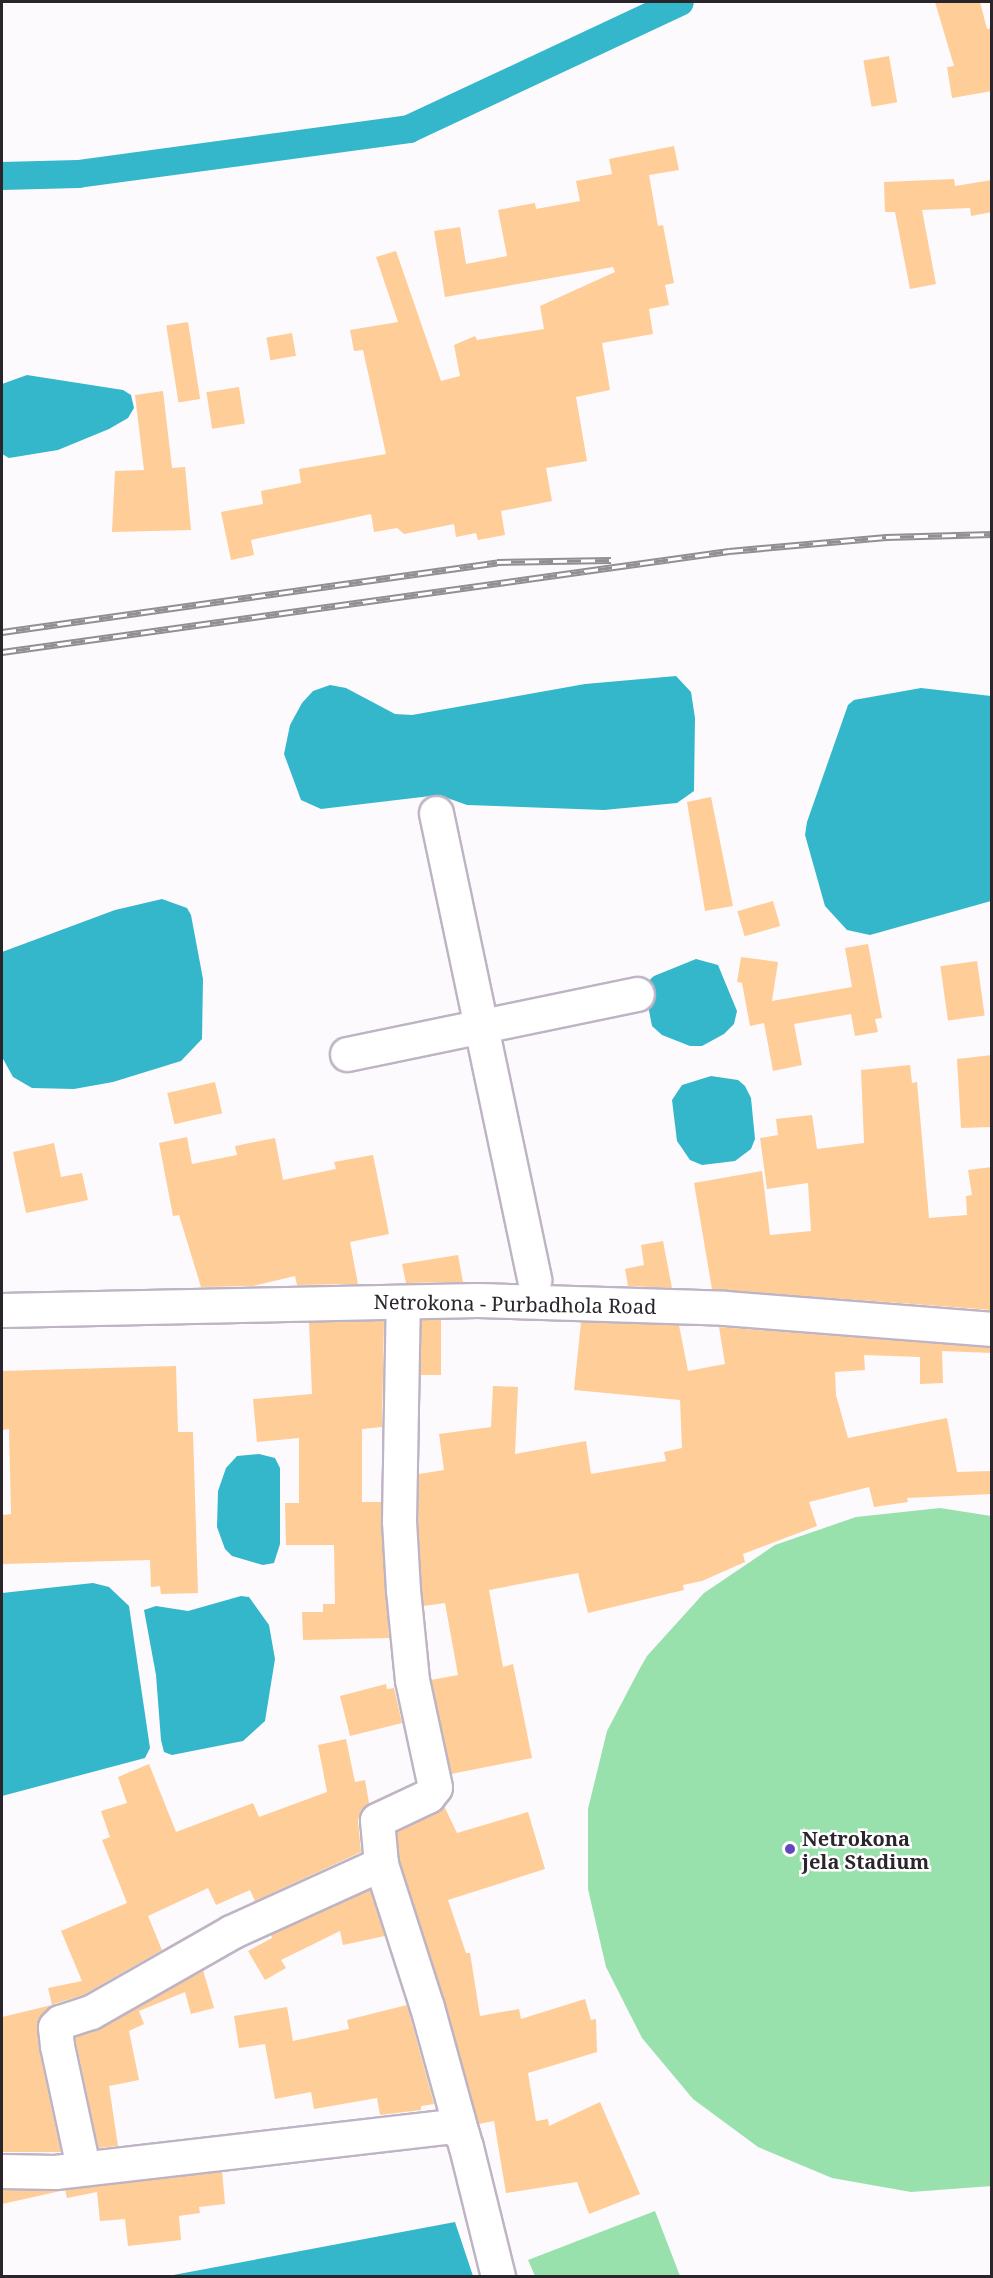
<!DOCTYPE html>
<style>
body{margin:0}
#map{position:relative;width:993px;height:2278px;overflow:hidden;background:#fcfafd;font-family:"Noto Serif",serif}
div>[style]{position:absolute}
.green>*{inset:0;background:#98e1ad}
.water>*{inset:0;background:#34b7cb}
.canal>*{height:28px;margin:-14px;padding:0 14px;transform-origin:14px;border-radius:14px;background:#34b7cb}
.building>*{inset:0;background:#ffcd97;transform-origin:0 0}
.roads{filter:drop-shadow(2px 0 #bfb4c4) drop-shadow(-2px 0 #bfb4c4) drop-shadow(0 2px #bfb4c4) drop-shadow(0 -2px #bfb4c4)}
.minor>*{height:33px;margin:-16.5px;padding:0 16.5px;transform-origin:16.5px;border-radius:16.5px;background:#fff}
.major>*{height:33px;margin:-16.5px;padding:0 16.5px;transform-origin:16.5px;border-radius:16.5px;background:#fff}
.rail>*{height:7px;margin-top:-3.5px;transform-origin:0;background:repeating-linear-gradient(90deg,#fff 0 14px,#928e93 0 28px);box-sizing:border-box;border-block:2px solid #928e93}
.dots>*{width:16px;height:16px;translate:-50% -50%;box-sizing:border-box;border:3px solid #fff;border-radius:50%}
span{translate:-50% -50%;white-space:nowrap;text-align:center;line-height:1.15;-webkit-text-stroke:5px #fff;paint-order:stroke}
.street-label{font-size:20px;color:#2a252b}
.poi-label{font-size:20px;color:#2a252b;font-weight:700}
.left{translate:0 -50%;text-align:left}
.frame{position:absolute;inset:0;border:3px solid #2a252b;pointer-events:none}
</style>
<div id="map">
<div class="green">
<div style="clip-path:polygon(940px 1508px,991px 1516px,992px 2186px,911px 2192px,832px 2178px,758px 2147px,693px 2099px,642px 2038px,606px 1967px,588px 1889px,588px 1809px,607px 1731px,639px 1670px,647px 1656px,704px 1593px,775px 1545px,856px 1517px)"></div>
<div style="clip-path:polygon(655px 2211px,680px 2276px,535px 2276px,528px 2260px)"></div>
</div>
<div class="water">
<div style="clip-path:polygon(27px 375px,123px 390px,131px 395px,134px 408px,128px 418px,109px 429px,58px 450px,9px 458px,2px 454px,2px 384px)"></div>
<div style="clip-path:polygon(676px 676px,691px 692px,695px 718px,694px 791px,677px 803px,604px 810px,467px 805px,439px 795px,321px 809px,301px 800px,284px 754px,290px 725px,302px 703px,313px 691px,330px 685px,346px 688px,395px 714px,412px 715px,585px 684px)"></div>
<div style="clip-path:polygon(921px 688px,991px 696px,991px 901px,870px 935px,847px 930px,825px 906px,805px 835px,807px 822px,848px 705px,854px 700px)"></div>
<div style="clip-path:polygon(162px 899px,187px 908px,191px 915px,203px 979px,202px 1039px,181px 1061px,113px 1082px,74px 1089px,32px 1088px,13px 1077px,2px 1057px,2px 952px,115px 910px)"></div>
<div style="clip-path:polygon(696px 959px,718px 965px,737px 1011px,734px 1024px,724px 1034px,702px 1046px,690px 1046px,662px 1035px,652px 1026px,644px 985px,654px 976px)"></div>
<div style="clip-path:polygon(711px 1076px,738px 1080px,745px 1086px,751px 1098px,755px 1139px,751px 1149px,735px 1161px,702px 1165px,690px 1160px,677px 1141px,672px 1100px,682px 1085px)"></div>
<div style="clip-path:polygon(259px 1454px,275px 1458px,280px 1468px,280px 1544px,274px 1563px,263px 1565px,232px 1556px,225px 1549px,217px 1527px,218px 1491px,226px 1468px,237px 1456px)"></div>
<div style="clip-path:polygon(93px 1583px,109px 1587px,129px 1606px,150px 1748px,145px 1758px,2px 1796px,2px 1593px)"></div>
<div style="clip-path:polygon(241px 1596px,249px 1597px,269px 1625px,275px 1659px,265px 1721px,243px 1741px,172px 1755px,164px 1752px,161px 1740px,156px 1675px,144px 1610px,156px 1606px,188px 1611px)"></div>
<div style="clip-path:polygon(455px 2222px,473px 2276px,168px 2276px)"></div>
</div>
<div class="canal">
<div style="left:2px;top:176px;width:76px;rotate:-1.5deg"></div>
<div style="left:78px;top:174px;width:334px;rotate:-7.7deg"></div>
<div style="left:409px;top:129px;width:299px;rotate:-25.1deg"></div>
</div>
<div class="building">
<div style="clip-path:polygon(935px 2px,980px 2px,987px 29px,992px 28px,992px 91px,952px 98px,947px 67px,954px 66px)"></div>
<div style="left:889px;top:56px;width:47px;height:26px;rotate:80deg"></div>
<div style="clip-path:polygon(674px 146px,679px 170px,649px 175px,658px 226px,663px 225px,674px 283px,665px 285px,669px 305px,649px 309px,653px 334px,602px 343px,610px 390px,576px 397px,587px 461px,546px 468px,552px 501px,501px 511px,505px 535px,478px 540px,476px 533px,456px 537px,454px 524px,404px 534px,397px 528px,374px 532px,371px 514px,251px 540px,254px 555px,231px 560px,221px 512px,263px 504px,261px 491px,301px 483px,299px 469px,386px 454px,363px 350px,354px 351px,350px 330px,398px 322px,376px 257px,396px 251px,441px 381px,460px 376px,454px 345px,475px 336px,477px 340px,544px 329px,540px 306px,615px 272px,613px 267px,445px 297px,434px 231px,460px 227px,466px 264px,507px 256px,498px 210px,535px 203px,536px 209px,580px 201px,576px 181px,612px 174px,609px 159px)"></div>
<div style="clip-path:polygon(954px 179px,955px 186px,992px 180px,992px 212px,971px 216px,970px 208px,922px 210px,936px 284px,910px 289px,895px 212px,885px 212px,884px 182px)"></div>
<div style="left:188px;top:322px;width:78px;height:22px;rotate:81deg"></div>
<div style="left:292px;top:333px;width:23px;height:26px;rotate:80deg"></div>
<div style="left:239px;top:387px;width:37px;height:33px;rotate:81deg"></div>
<div style="clip-path:polygon(163px 391px,172px 468px,185px 467px,191px 530px,112px 532px,115px 471px,144px 470px,135px 395px)"></div>
<div style="clip-path:polygon(711px 797px,733px 906px,705px 911px,687px 802px)"></div>
<div style="left:773px;top:901px;width:26px;height:37px;rotate:74deg"></div>
<div style="clip-path:polygon(868px 944px,882px 1018px,875px 1019px,878px 1032px,855px 1036px,851px 1014px,794px 1024px,802px 1065px,773px 1071px,764px 1023px,750px 1026px,742px 983px,737px 982px,741px 957px,778px 962px,772px 1001px,852px 987px,845px 948px)"></div>
<div style="left:977px;top:961px;width:55px;height:37px;rotate:82deg"></div>
<div style="clip-path:polygon(992px 1055px,992px 1127px,961px 1128px,957px 1059px)"></div>
<div style="clip-path:polygon(910px 1065px,912px 1083px,917px 1082px,929px 1218px,967px 1215px,966px 1196px,972px 1195px,968px 1170px,992px 1167px,992px 1310px,712px 1289px,694px 1183px,762px 1171px,770px 1235px,811px 1231px,808px 1183px,767px 1189px,760px 1138px,778px 1135px,776px 1119px,812px 1115px,817px 1149px,864px 1143px,861px 1070px)"></div>
<div style="left:215px;top:1082px;width:32px;height:49px;rotate:77deg"></div>
<div style="clip-path:polygon(187px 1137px,192px 1164px,237px 1155px,235px 1146px,275px 1138px,283px 1180px,336px 1169px,334px 1162px,373px 1155px,389px 1234px,350px 1242px,358px 1284px,297px 1285px,295px 1276px,253px 1286px,201px 1287px,179px 1215px,173px 1216px,159px 1143px)"></div>
<div style="clip-path:polygon(54px 1143px,61px 1177px,82px 1173px,88px 1200px,26px 1213px,13px 1152px)"></div>
<div style="clip-path:polygon(663px 1241px,672px 1288px,628px 1286px,625px 1269px,644px 1265px,641px 1245px)"></div>
<div style="clip-path:polygon(458px 1255px,463px 1282px,406px 1283px,402px 1264px)"></div>
<div style="left:421px;top:1320px;width:20px;height:55px"></div>
<div style="clip-path:polygon(384px 1321px,382px 1427px,362px 1429px,362px 1502px,381px 1502px,389px 1638px,303px 1640px,302px 1612px,323px 1612px,323px 1604px,335px 1604px,334px 1545px,286px 1545px,285px 1503px,299px 1503px,299px 1438px,257px 1442px,253px 1399px,312px 1394px,309px 1322px)"></div>
<div style="clip-path:polygon(581px 1322px,679px 1325px,688px 1371px,725px 1364px,719px 1327px,992px 1348px,992px 1353px,942px 1351px,943px 1383px,920px 1384px,920px 1357px,864px 1355px,865px 1370px,835px 1372px,836px 1395px,848px 1438px,947px 1418px,957px 1472px,992px 1471px,992px 1494px,907px 1498px,908px 1502px,874px 1507px,869px 1487px,809px 1502px,817px 1526px,743px 1554px,745px 1562px,702px 1581px,683px 1585px,684px 1590px,588px 1613px,578px 1573px,489px 1590px,503px 1667px,513px 1664px,532px 1758px,451px 1774px,431px 1680px,458px 1675px,445px 1603px,423px 1606px,418px 1521px,419px 1474px,444px 1470px,439px 1434px,491px 1427px,493px 1386px,518px 1387px,515px 1454px,586px 1441px,591px 1474px,666px 1461px,664px 1452px,682px 1448px,680px 1400px,574px 1390px)"></div>
<div style="clip-path:polygon(176px 1366px,178px 1432px,193px 1432px,198px 1593px,161px 1594px,160px 1586px,151px 1587px,150px 1560px,2px 1564px,2px 1515px,11px 1514px,9px 1429px,2px 1430px,2px 1371px)"></div>
<div style="clip-path:polygon(386px 1684px,387px 1689px,394px 1688px,402px 1723px,350px 1736px,340px 1696px)"></div>
<div style="clip-path:polygon(346px 1739px,355px 1782px,365px 1780px,369px 1803px,361px 1810px,358px 1821px,361px 1852px,255px 1901px,250px 1890px,216px 1905px,208px 1888px,148px 1916px,162px 1950px,83px 1995px,54px 2004px,38px 2020px,39px 2050px,61px 2152px,2px 2152px,2px 2017px,52px 2005px,48px 1988px,82px 1981px,61px 1931px,127px 1903px,102px 1840px,110px 1837px,101px 1811px,127px 1803px,118px 1777px,149px 1764px,176px 1832px,253px 1803px,259px 1817px,327px 1792px,318px 1745px)"></div>
<div style="clip-path:polygon(444px 1806px,457px 1833px,528px 1812px,545px 1869px,448px 1900px,466px 1953px,470px 1953px,480px 2016px,519px 2009px,521px 2019px,585px 1999px,591px 2020px,596px 2019px,597px 2052px,528px 2073px,536px 2121px,548px 2119px,549px 2126px,600px 2102px,640px 2194px,589px 2214px,577px 2182px,506px 2193px,494px 2121px,479px 2124px,399px 1860px,397px 1831px)"></div>
<div style="clip-path:polygon(370px 1890px,385px 1936px,343px 1945px,340px 1931px,281px 1960px,286px 1968px,265px 1980px,248px 1951px,272px 1938px,271px 1935px)"></div>
<div style="clip-path:polygon(203px 1970px,214px 2008px,191px 2014px,185px 1992px,139px 2011px,144px 2024px,129px 2031px,139px 2080px,109px 2086px,118px 2146px,98px 2148px,75px 2037px,100px 2028px)"></div>
<div style="clip-path:polygon(407px 2005px,434px 2104px,421px 2106px,421px 2110px,380px 2115px,377px 2098px,314px 2109px,311px 2092px,275px 2099px,265px 2044px,239px 2048px,234px 2016px,287px 2007px,293px 2041px,349px 2029px,347px 2020px)"></div>
<div style="clip-path:polygon(222px 2171px,225px 2204px,199px 2207px,200px 2213px,179px 2216px,181px 2240px,128px 2246px,125px 2219px,100px 2221px,97px 2192px,67px 2198px,65px 2190px,2px 2204px,2px 2190px,57px 2191px)"></div>
</div>
<div class="roads">
<div class="minor">
<div style="left:436px;top:813px;width:477px;rotate:78.1deg"></div>
<div style="left:347px;top:1054px;width:296px;rotate:-11.7deg"></div>
<div style="left:381px;top:1864px;width:44px;rotate:-95.2deg"></div>
<div style="left:377px;top:1820px;width:56px;rotate:-25.2deg"></div>
<div style="left:428px;top:1796px;width:11px;rotate:-52deg"></div>
<div style="left:435px;top:1787px;width:109px;rotate:-102.1deg"></div>
<div style="left:412px;top:1680px;width:90px;rotate:-95.7deg"></div>
<div style="left:403px;top:1590px;width:69px;rotate:-93.3deg"></div>
<div style="left:399px;top:1521px;width:219px;rotate:-89deg"></div>
<div style="left:83px;top:2167px;width:124px;rotate:-102.1deg"></div>
<div style="left:57px;top:2046px;width:19px;rotate:-96deg"></div>
<div style="left:55px;top:2027px;width:7px;rotate:-45deg"></div>
<div style="left:60px;top:2022px;width:33px;rotate:-18deg"></div>
<div style="left:91px;top:2012px;width:161px;rotate:-29.7deg"></div>
<div style="left:231px;top:1932px;width:165px;rotate:-24.4deg"></div>
<div style="left:381px;top:1864px;width:150px;rotate:72.2deg"></div>
<div style="left:427px;top:2007px;width:132px;rotate:74.6deg"></div>
<div style="left:2px;top:2171px;width:53px;rotate:1.1deg"></div>
<div style="left:55px;top:2172px;width:398px;rotate:-6.6deg"></div>
<div style="left:450px;top:2126px;width:14px;rotate:34deg"></div>
<div style="left:462px;top:2134px;width:14px;rotate:73deg"></div>
<div style="left:466px;top:2147px;width:133px;rotate:76.1deg"></div>
</div>
<div class="major">
<div style="left:2px;top:1310px;width:475px;rotate:-1.2deg"></div>
<div style="left:477px;top:1300px;width:248px;rotate:1.8deg"></div>
<div style="left:725px;top:1308px;width:268px;rotate:4.5deg"></div>
</div>
</div>
<div class="rail">
<div style="left:2px;top:632px;width:500px;rotate:-8deg"></div>
<div style="left:497px;top:562px;width:114px;rotate:-1deg"></div>
<div style="left:2px;top:652px;width:734px;rotate:-7.91deg"></div>
<div style="left:729px;top:551px;width:158px;rotate:-5.1deg"></div>
<div style="left:886px;top:537px;width:106px;rotate:-1.6deg"></div>
</div>
<div class="dots">
<div style="left:790px;top:1849px;background:#6546be"></div>
</div>
<div class="street-label">
<span style="left:515px;top:1304px;rotate:1deg">Netrokona - Purbadhola Road</span>
</div>
<div class="poi-label">
<span class="left" style="left:802px;top:1850px">Netrokona<br>jela Stadium</span>
</div>
<div class="frame"></div>
</div>
